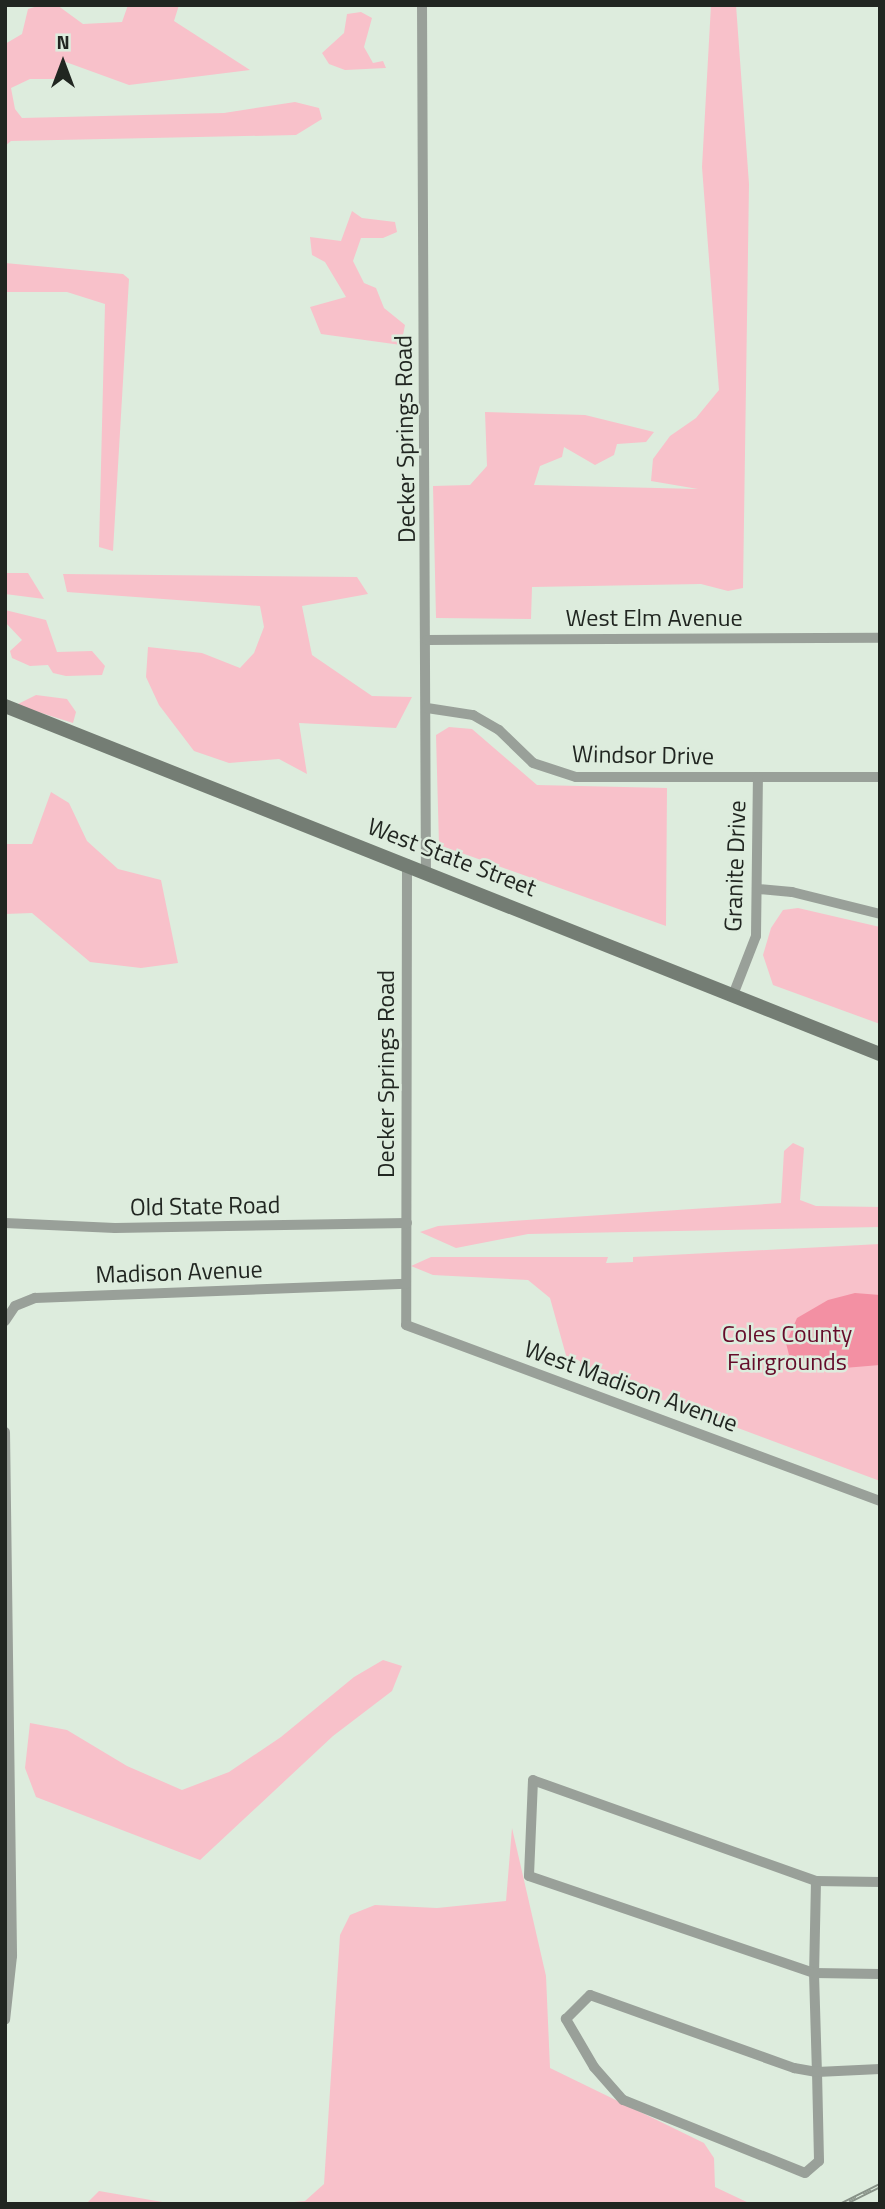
<!DOCTYPE html>
<style>
body{margin:0}
#map{position:relative;width:885px;height:2209px;overflow:hidden;background:#ddecdd;font-family:"Titillium Web",sans-serif}
div>[style]{position:absolute}
.green>*{inset:0;background:#f8c1ca}
.water>*{inset:0;background:#f390a3}
.street>*{height:10px;margin:-5px;padding:0 5px;transform-origin:5px;border-radius:5px;background:#99a099}
.secondary>*{height:14px;margin:-7px;padding:0 7px;transform-origin:7px;border-radius:7px;background:#747d74}
.rail>*{height:5px;margin-top:-2.5px;transform-origin:0;background:repeating-linear-gradient(90deg,#ddecdd 0 8px,#889288 0 16px);box-sizing:border-box;border-block:2px solid #889288}
span{translate:-50% -50%;white-space:nowrap;text-align:center;line-height:1.15;-webkit-text-stroke:5px #ddecdd;paint-order:stroke}
.street-label{font-size:24px;color:#212621}
.park-label{font-size:24px;color:#650c2a}
.frame{position:absolute;inset:0;border:7px solid #212621;pointer-events:none}
.north{position:absolute;left:28px;top:28px;width:70px;height:70px;-webkit-text-stroke:5px #ddecdd;paint-order:stroke;rotate:0deg;font-size:19px;font-weight:700;line-height:28px;text-align:center;color:#212621}
.north::after{content:'';display:block;margin:auto;width:24px;height:32px;background:#212621;clip-path:polygon(50% 0,100% 100%,50% 72%,0 100%)}
</style>
<div id="map">
<div class="green">
<div style="clip-path:polygon(41px 5px,57px 5px,83px 24px,122px 22px,128px 5px,179px 5px,174px 21px,250px 70px,129px 85px,63px 61px,57px 79px,30px 79px,11px 88px,15px 109px,22px 118px,224px 113px,295px 102px,319px 108px,322px 119px,296px 135px,11px 141px,5px 146px,5px 44px,22px 34px,28px 9px)"></div>
<div style="clip-path:polygon(711px 5px,736px 5px,749px 184px,743px 588px,728px 591px,701px 584px,532px 587px,531px 619px,436px 618px,433px 486px,470px 485px,487px 466px,485px 412px,585px 415px,654px 432px,646px 442px,617px 444px,614px 455px,595px 465px,564px 447px,562px 457px,540px 466px,534px 485px,698px 489px,651px 481px,653px 459px,670px 436px,696px 418px,719px 390px,702px 167px)"></div>
<div style="clip-path:polygon(361px 12px,372px 18px,364px 47px,373px 63px,383px 61px,386px 68px,345px 70px,329px 64px,322px 53px,344px 33px,347px 14px)"></div>
<div style="clip-path:polygon(352px 211px,362px 218px,395px 222px,397px 232px,383px 238px,361px 238px,353px 261px,364px 283px,376px 288px,384px 308px,405px 325px,401px 345px,321px 334px,310px 307px,346px 297px,325px 262px,312px 255px,310px 237px,341px 241px)"></div>
<div style="clip-path:polygon(5px 263px,123px 274px,129px 279px,113px 551px,99px 547px,105px 304px,67px 292px,5px 292px)"></div>
<div style="clip-path:polygon(5px 573px,28px 573px,44px 599px,5px 594px)"></div>
<div style="clip-path:polygon(63px 574px,357px 577px,368px 594px,302px 606px,312px 655px,372px 696px,412px 697px,396px 728px,299px 723px,307px 774px,279px 759px,229px 763px,194px 751px,159px 705px,146px 677px,148px 647px,202px 653px,240px 668px,254px 653px,264px 627px,260px 606px,67px 592px)"></div>
<div style="clip-path:polygon(5px 610px,46px 620px,57px 652px,92px 651px,105px 666px,102px 675px,66px 676px,53px 673px,48px 665px,30px 666px,12px 658px,10px 651px,22px 640px,5px 622px)"></div>
<div style="clip-path:polygon(36px 695px,67px 699px,76px 712px,73px 723px,16px 705px)"></div>
<div style="clip-path:polygon(449px 727px,472px 729px,537px 785px,667px 788px,666px 926px,439px 845px,436px 735px)"></div>
<div style="clip-path:polygon(51px 792px,69px 803px,87px 841px,118px 869px,161px 880px,178px 963px,141px 968px,90px 962px,32px 913px,5px 914px,5px 844px,32px 844px)"></div>
<div style="clip-path:polygon(798px 908px,880px 927px,880px 1024px,773px 985px,763px 955px,771px 928px,783px 910px)"></div>
<div style="clip-path:polygon(793px 1143px,804px 1148px,800px 1200px,816px 1206px,880px 1207px,880px 1227px,528px 1234px,456px 1248px,420px 1232px,438px 1226px,781px 1203px,784px 1151px)"></div>
<div style="clip-path:polygon(880px 1244px,880px 1481px,580px 1369px,580px 1361px,567px 1359px,550px 1298px,528px 1280px,433px 1275px,411px 1266px,431px 1257px,608px 1257px,606px 1263px,633px 1262px,633px 1257px)"></div>
<div style="clip-path:polygon(383px 1660px,402px 1666px,392px 1691px,333px 1736px,200px 1860px,36px 1797px,25px 1768px,30px 1723px,67px 1730px,127px 1766px,182px 1790px,229px 1772px,281px 1737px,354px 1677px)"></div>
<div style="clip-path:polygon(512px 1828px,546px 1976px,550px 2068px,704px 2143px,714px 2158px,715px 2187px,751px 2204px,272px 2204px,305px 2201px,324px 2184px,340px 1935px,350px 1915px,375px 1905px,437px 1908px,506px 1901px)"></div>
<div style="clip-path:polygon(99px 2191px,174px 2204px,86px 2204px)"></div>
</div>
<div class="water">
<div style="clip-path:polygon(855px 1293px,880px 1295px,880px 1365px,844px 1368px,789px 1355px,786px 1343px,797px 1318px,828px 1300px)"></div>
</div>
<div class="street">
<div style="left:422px;top:5px;width:867px;rotate:89.74deg"></div>
<div style="left:427px;top:640px;width:453px;rotate:-0.3deg"></div>
<div style="left:427px;top:708px;width:47px;rotate:8.7deg"></div>
<div style="left:473px;top:715px;width:30px;rotate:30deg"></div>
<div style="left:499px;top:730px;width:47px;rotate:44.1deg"></div>
<div style="left:533px;top:763px;width:45px;rotate:18deg"></div>
<div style="left:576px;top:777px;width:304px"></div>
<div style="left:407px;top:864px;width:461px;rotate:90.1deg"></div>
<div style="left:406px;top:1325px;width:506px;rotate:20.37deg"></div>
<div style="left:758px;top:889px;width:34px;rotate:5deg"></div>
<div style="left:792px;top:892px;width:91px;rotate:14deg"></div>
<div style="left:733px;top:995px;width:63px;rotate:-68.7deg"></div>
<div style="left:756px;top:936px;width:159px;rotate:-89.3deg"></div>
<div style="left:5px;top:1223px;width:110px;rotate:2.6deg"></div>
<div style="left:115px;top:1228px;width:292px;rotate:-1deg"></div>
<div style="left:5px;top:1321px;width:18px;rotate:-56deg"></div>
<div style="left:15px;top:1306px;width:22px;rotate:-22deg"></div>
<div style="left:35px;top:1298px;width:371px;rotate:-2.2deg"></div>
<div style="left:5px;top:1432px;width:524px;rotate:89.23deg"></div>
<div style="left:12px;top:1956px;width:64px;rotate:96.2deg"></div>
<div style="left:816px;top:1881px;width:92px;rotate:91.2deg"></div>
<div style="left:814px;top:1973px;width:99px;rotate:88.3deg"></div>
<div style="left:817px;top:2072px;width:89px;rotate:88.7deg"></div>
<div style="left:819px;top:2161px;width:18px;rotate:139deg"></div>
<div style="left:805px;top:2173px;width:196px;rotate:-158.1deg"></div>
<div style="left:623px;top:2100px;width:44px;rotate:-131.3deg"></div>
<div style="left:594px;top:2067px;width:56px;rotate:-120.3deg"></div>
<div style="left:566px;top:2019px;width:34px;rotate:-45deg"></div>
<div style="left:590px;top:1995px;width:217px;rotate:19.7deg"></div>
<div style="left:794px;top:2068px;width:23px;rotate:10deg"></div>
<div style="left:817px;top:2072px;width:63px;rotate:-2.7deg"></div>
<div style="left:880px;top:1882px;width:64px;rotate:-179.1deg"></div>
<div style="left:816px;top:1881px;width:300px;rotate:-160.4deg"></div>
<div style="left:533px;top:1780px;width:96px;rotate:92.4deg"></div>
<div style="left:529px;top:1876px;width:301px;rotate:18.8deg"></div>
<div style="left:814px;top:1973px;width:66px;rotate:0.9deg"></div>
</div>
<div class="secondary">
<div style="left:5px;top:706px;width:942px;rotate:21.69deg"></div>
</div>
<div class="rail">
<div style="left:842px;top:2204px;width:42px;rotate:-26.6deg"></div>
</div>
<div class="street-label">
<span style="left:405px;top:439px;rotate:-91deg">Decker Springs Road</span>
<span style="left:654px;top:618px">West Elm Avenue</span>
<span style="left:643px;top:755px;rotate:1deg">Windsor Drive</span>
<span style="left:452px;top:857px;rotate:21deg">West State Street</span>
<span style="left:735px;top:866px;rotate:-88deg">Granite Drive</span>
<span style="left:386px;top:1074px;rotate:-90deg">Decker Springs Road</span>
<span style="left:205px;top:1206px;rotate:-1deg">Old State Road</span>
<span style="left:179px;top:1272px;rotate:-2deg">Madison Avenue</span>
<span style="left:631px;top:1386px;rotate:20deg">West Madison Avenue</span>
</div>
<div class="park-label">
<span style="left:787px;top:1348px">Coles County<br>Fairgrounds</span>
</div>
<div class="frame"></div>
<div class="north">N</div>
</div>
